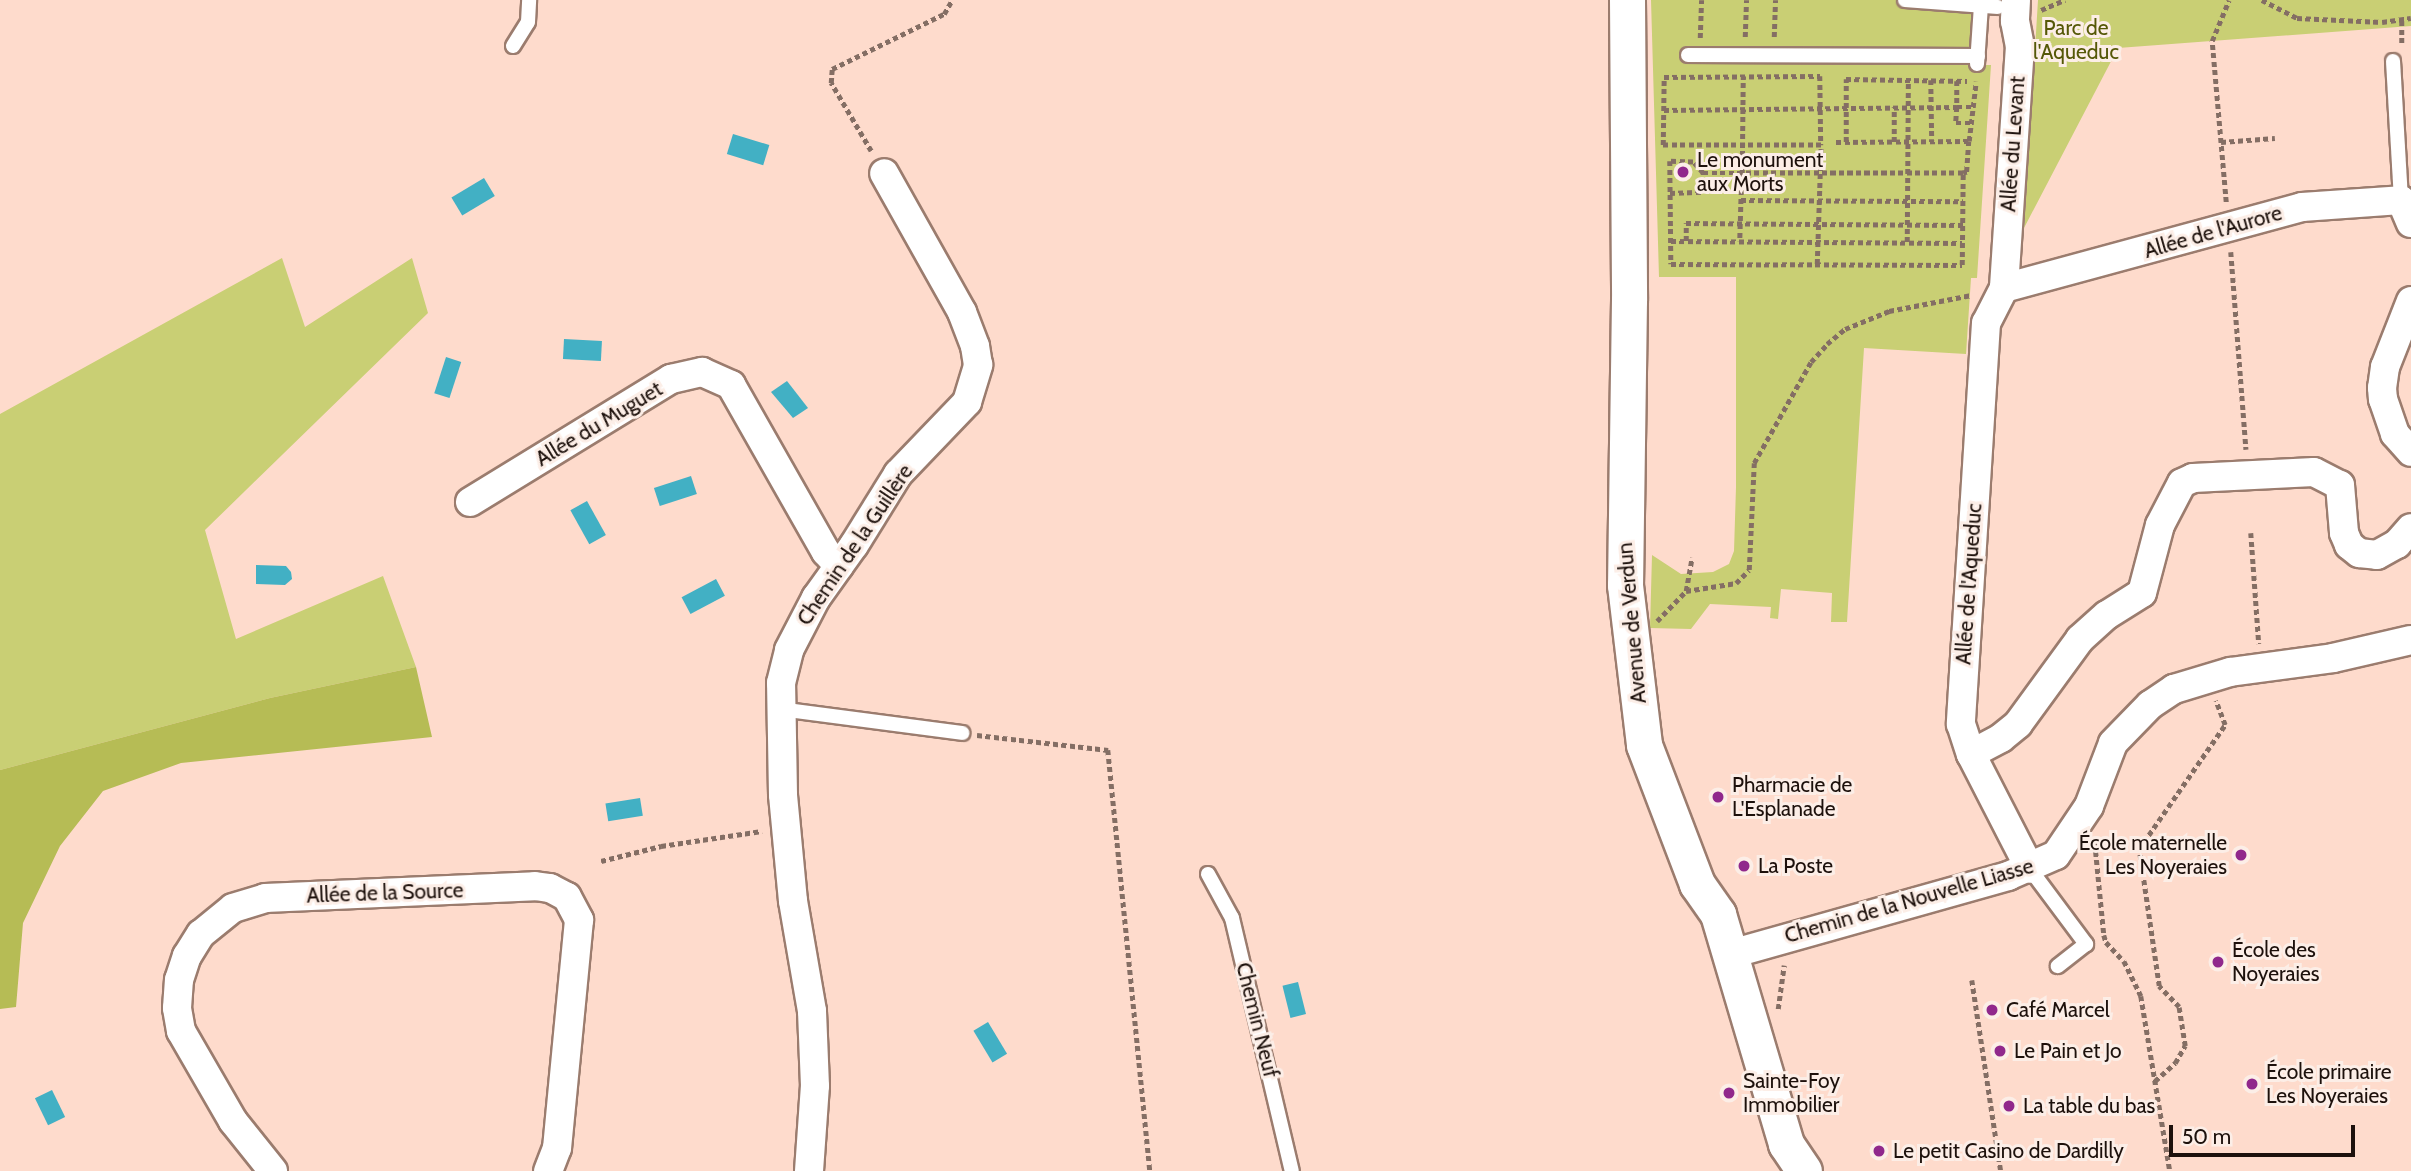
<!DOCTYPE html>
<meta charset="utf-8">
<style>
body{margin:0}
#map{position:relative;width:2411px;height:1171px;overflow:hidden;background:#fedbcc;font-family:Cabin,sans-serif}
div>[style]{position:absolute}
.green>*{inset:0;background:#c9cf74}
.forest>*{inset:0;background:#b6bc55}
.water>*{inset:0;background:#42b0c4;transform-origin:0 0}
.path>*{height:4.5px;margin-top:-2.25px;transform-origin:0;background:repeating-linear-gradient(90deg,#846e64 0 5px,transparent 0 8.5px)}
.roads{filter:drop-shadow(2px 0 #9b7c6e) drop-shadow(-2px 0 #9b7c6e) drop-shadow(0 2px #9b7c6e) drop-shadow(0 -2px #9b7c6e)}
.service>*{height:14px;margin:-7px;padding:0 7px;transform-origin:7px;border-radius:7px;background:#fff}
.minor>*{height:28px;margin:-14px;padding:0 14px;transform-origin:14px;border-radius:14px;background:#fff}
.tertiary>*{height:35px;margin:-17.5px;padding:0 17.5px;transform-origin:17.5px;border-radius:17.5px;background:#fff}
.dots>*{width:19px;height:19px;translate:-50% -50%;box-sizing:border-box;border:4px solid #fceee7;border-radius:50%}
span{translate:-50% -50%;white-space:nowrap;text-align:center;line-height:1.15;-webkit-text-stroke:6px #fceee7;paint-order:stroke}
.park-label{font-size:21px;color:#555807}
.street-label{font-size:21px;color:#1d110c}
.poi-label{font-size:21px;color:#1d110c}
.left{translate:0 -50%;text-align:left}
.right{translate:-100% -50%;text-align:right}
.scale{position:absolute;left:2169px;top:1125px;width:186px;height:32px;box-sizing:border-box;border:4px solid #1d110c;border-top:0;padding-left:9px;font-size:21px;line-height:24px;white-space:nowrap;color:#1d110c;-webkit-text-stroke:5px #fceee7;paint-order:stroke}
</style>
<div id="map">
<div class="green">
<div style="clip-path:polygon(1651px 0,1990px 0,1985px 65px,1991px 65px,1977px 278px,1971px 278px,1966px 354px,1864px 348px,1847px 622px,1831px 622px,1832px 593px,1781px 589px,1778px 619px,1770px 618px,1771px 607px,1710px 604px,1691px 629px,1650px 628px,1652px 555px,1681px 574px,1713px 572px,1729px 564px,1734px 551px,1736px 487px,1736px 277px,1659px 277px)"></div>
<div style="clip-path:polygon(2038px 0,2411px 0,2411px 26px,2118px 48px,2024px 228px)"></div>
<div style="clip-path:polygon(282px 258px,305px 327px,412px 258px,428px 313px,205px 530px,236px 639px,383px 576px,416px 667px,270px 698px,0 770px,0 414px)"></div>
</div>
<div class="forest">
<div style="clip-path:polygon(416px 667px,432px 737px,181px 763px,103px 791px,60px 846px,23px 923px,16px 1007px,0 1009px,0 770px,270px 698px)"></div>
</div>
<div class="water">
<div style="left:733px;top:134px;width:38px;height:21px;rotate:17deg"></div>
<div style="left:484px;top:178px;width:21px;height:38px;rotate:59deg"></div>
<div style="left:564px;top:339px;width:38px;height:20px;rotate:3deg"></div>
<div style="left:446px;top:357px;width:16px;height:38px;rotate:18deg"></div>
<div style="clip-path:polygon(787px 381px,808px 408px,793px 418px,771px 392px)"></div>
<div style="left:691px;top:476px;width:19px;height:39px;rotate:72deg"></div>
<div style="left:587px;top:501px;width:39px;height:19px;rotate:61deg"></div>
<div style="clip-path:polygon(256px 565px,286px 566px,291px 572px,292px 579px,285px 585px,256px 584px)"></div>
<div style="left:716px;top:579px;width:19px;height:39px;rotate:62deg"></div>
<div style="left:640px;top:798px;width:18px;height:35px;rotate:81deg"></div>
<div style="left:1298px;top:982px;width:33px;height:16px;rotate:76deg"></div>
<div style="left:988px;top:1022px;width:37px;height:17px;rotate:59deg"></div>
<div style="left:52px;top:1090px;width:30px;height:19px;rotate:64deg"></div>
</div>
<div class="path">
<div style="left:2262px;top:0;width:39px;rotate:27deg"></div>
<div style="left:2297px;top:18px;width:85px;rotate:2.7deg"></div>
<div style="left:2382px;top:22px;width:29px;rotate:-8deg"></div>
<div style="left:2041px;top:10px;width:26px;rotate:-23deg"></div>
<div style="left:2402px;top:21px;width:24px;rotate:90deg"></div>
<div style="left:1745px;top:37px;width:37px;rotate:-88deg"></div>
<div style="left:1774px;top:37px;width:37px;rotate:-88deg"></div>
<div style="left:1700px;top:38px;width:38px;rotate:-88deg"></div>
<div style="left:1820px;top:76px;width:69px;rotate:89.2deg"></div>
<div style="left:1821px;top:145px;width:158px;rotate:180deg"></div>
<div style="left:1663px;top:145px;width:68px;rotate:-89.2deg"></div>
<div style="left:1664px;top:77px;width:156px;rotate:-0.4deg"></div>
<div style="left:1931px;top:80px;width:61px;rotate:89.1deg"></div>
<div style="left:1957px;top:81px;width:26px;rotate:90deg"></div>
<div style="left:1957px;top:107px;width:16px"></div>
<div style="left:1664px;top:110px;width:293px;rotate:-0.6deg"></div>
<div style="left:1957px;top:107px;width:16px;rotate:94deg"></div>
<div style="left:1956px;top:123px;width:15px"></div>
<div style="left:1969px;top:141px;width:60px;rotate:-83.3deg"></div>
<div style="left:1836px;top:142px;width:133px;rotate:-0.4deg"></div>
<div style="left:1969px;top:141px;width:31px;rotate:94deg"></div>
<div style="left:1967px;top:172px;width:4px;rotate:166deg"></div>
<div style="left:1846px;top:142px;width:63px;rotate:-90deg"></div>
<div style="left:1846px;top:79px;width:121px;rotate:0.9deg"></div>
<div style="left:1894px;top:142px;width:35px;rotate:-90deg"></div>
<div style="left:2221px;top:142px;width:54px;rotate:-4.2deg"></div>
<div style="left:871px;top:151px;width:79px;rotate:-120.5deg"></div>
<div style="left:831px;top:83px;width:14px;rotate:-86deg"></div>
<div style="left:832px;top:69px;width:125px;rotate:-26.2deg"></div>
<div style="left:944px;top:14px;width:16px;rotate:-60deg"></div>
<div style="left:1703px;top:173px;width:15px;rotate:-132deg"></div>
<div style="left:1693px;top:162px;width:23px;rotate:-178deg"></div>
<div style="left:1670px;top:161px;width:103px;rotate:89.4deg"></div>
<div style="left:1671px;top:264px;width:291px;rotate:0.2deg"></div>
<div style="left:1962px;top:265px;width:92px;rotate:-89.4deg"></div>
<div style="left:1963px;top:173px;width:221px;rotate:180deg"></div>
<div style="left:1742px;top:173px;width:68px;rotate:91.7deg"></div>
<div style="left:1670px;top:193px;width:33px;rotate:-2deg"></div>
<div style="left:1703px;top:192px;width:19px;rotate:-90deg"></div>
<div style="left:1703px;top:173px;width:39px"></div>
<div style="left:1742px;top:173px;width:97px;rotate:-89.4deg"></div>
<div style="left:1741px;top:200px;width:222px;rotate:0.3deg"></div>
<div style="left:2226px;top:202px;width:162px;rotate:-95deg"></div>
<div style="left:2212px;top:41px;width:44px;rotate:-67.5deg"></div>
<div style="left:1671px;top:241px;width:291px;rotate:0.4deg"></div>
<div style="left:1686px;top:241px;width:18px;rotate:-90deg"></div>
<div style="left:1686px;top:223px;width:277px;rotate:0.4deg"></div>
<div style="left:1907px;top:242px;width:163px;rotate:-89.6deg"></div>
<div style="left:2231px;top:252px;width:198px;rotate:85.6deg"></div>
<div style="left:1817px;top:264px;width:119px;rotate:-88.1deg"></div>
<div style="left:2251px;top:533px;width:111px;rotate:85.9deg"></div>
<div style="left:1686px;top:591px;width:51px;rotate:-9.1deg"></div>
<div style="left:1736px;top:583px;width:18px;rotate:-45deg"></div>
<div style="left:1749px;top:570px;width:107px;rotate:-87.3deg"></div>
<div style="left:1754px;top:463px;width:116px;rotate:-60.6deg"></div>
<div style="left:1811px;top:362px;width:24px;rotate:-48deg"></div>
<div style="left:1827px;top:344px;width:23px;rotate:-40deg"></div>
<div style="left:1845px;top:329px;width:48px;rotate:-22.2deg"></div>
<div style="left:1889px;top:311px;width:84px;rotate:-11deg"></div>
<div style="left:1657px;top:621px;width:42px;rotate:-46deg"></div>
<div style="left:1686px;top:591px;width:34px;rotate:-80deg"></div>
<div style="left:977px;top:735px;width:132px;rotate:6.5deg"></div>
<div style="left:1108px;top:750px;width:423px;rotate:84.3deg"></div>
<div style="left:2095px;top:843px;width:92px;rotate:84.4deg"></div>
<div style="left:2104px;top:935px;width:7px;rotate:74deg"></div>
<div style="left:2106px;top:942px;width:26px;rotate:47deg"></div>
<div style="left:2124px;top:961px;width:39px;rotate:64deg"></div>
<div style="left:2141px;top:996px;width:177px;rotate:80.6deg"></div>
<div style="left:601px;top:861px;width:62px;rotate:-14deg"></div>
<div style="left:661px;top:846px;width:102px;rotate:-8.4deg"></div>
<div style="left:1972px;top:980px;width:193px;rotate:81.4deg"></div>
<div style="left:1778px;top:1009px;width:44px;rotate:-82.2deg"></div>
<div style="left:2155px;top:1081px;width:27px;rotate:-42deg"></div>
<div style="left:2175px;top:1063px;width:20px;rotate:-60deg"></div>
<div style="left:2185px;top:1046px;width:39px;rotate:-99deg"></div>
<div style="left:2179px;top:1007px;width:29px;rotate:-134deg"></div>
<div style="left:2159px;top:986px;width:138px;rotate:-98.3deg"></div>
<div style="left:2139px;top:849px;width:151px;rotate:-55.3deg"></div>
<div style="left:2225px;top:725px;width:26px;rotate:-111deg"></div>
</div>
<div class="roads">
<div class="service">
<div style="left:1905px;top:0;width:93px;rotate:4.3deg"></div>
<div style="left:513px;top:46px;width:28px;rotate:-58deg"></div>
<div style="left:528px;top:22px;width:22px;rotate:-87deg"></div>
<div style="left:1688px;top:55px;width:290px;rotate:0.2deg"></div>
<div style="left:2393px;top:61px;width:139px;rotate:86.7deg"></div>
<div style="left:1977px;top:64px;width:58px;rotate:-86.1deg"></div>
<div style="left:780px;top:709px;width:184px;rotate:7.5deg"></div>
<div style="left:2030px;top:869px;width:94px;rotate:53.3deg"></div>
<div style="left:2086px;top:944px;width:36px;rotate:142deg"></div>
<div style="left:1208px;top:874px;width:50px;rotate:61.4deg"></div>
<div style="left:1232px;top:918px;width:260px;rotate:76.7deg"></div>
</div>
<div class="minor">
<div style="left:2016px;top:0;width:21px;rotate:93deg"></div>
<div style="left:2015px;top:21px;width:25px;rotate:79deg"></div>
<div style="left:2020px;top:46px;width:243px;rotate:93.8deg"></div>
<div style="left:2004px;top:288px;width:39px;rotate:117deg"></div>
<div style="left:1986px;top:323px;width:402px;rotate:93.6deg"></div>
<div style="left:1961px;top:724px;width:32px;rotate:72deg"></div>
<div style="left:1971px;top:754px;width:129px;rotate:62.8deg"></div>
<div style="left:2004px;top:288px;width:309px;rotate:-15.2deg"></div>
<div style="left:2302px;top:207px;width:99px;rotate:-4deg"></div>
<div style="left:2401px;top:200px;width:25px;rotate:67deg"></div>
<div style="left:2411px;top:301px;width:71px;rotate:111.5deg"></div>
<div style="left:2385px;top:367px;width:21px;rotate:98deg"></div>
<div style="left:2382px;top:388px;width:11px;rotate:85deg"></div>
<div style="left:2383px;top:399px;width:37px;rotate:71deg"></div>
<div style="left:2395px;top:434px;width:24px;rotate:48deg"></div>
<div style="left:470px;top:502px;width:236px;rotate:-31.5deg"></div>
<div style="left:671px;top:379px;width:32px;rotate:-13deg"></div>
<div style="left:702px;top:372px;width:32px;rotate:24deg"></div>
<div style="left:731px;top:385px;width:192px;rotate:60.4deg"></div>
<div style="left:826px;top:552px;width:19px;rotate:47deg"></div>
<div style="left:1971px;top:754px;width:34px;rotate:-28deg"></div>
<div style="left:2001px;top:738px;width:22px;rotate:-39deg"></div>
<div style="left:2018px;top:724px;width:105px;rotate:-53.9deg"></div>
<div style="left:2080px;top:639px;width:36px;rotate:-42deg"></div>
<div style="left:2107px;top:615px;width:41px;rotate:-32.2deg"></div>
<div style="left:2142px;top:593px;width:70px;rotate:-75.2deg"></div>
<div style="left:2160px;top:525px;width:47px;rotate:-62.4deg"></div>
<div style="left:2182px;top:483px;width:12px;rotate:-24deg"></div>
<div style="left:2193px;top:478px;width:121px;rotate:-2.8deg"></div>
<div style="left:2314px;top:472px;width:29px;rotate:27deg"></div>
<div style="left:2340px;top:485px;width:48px;rotate:85.2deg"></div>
<div style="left:2344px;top:533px;width:13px;rotate:67deg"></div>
<div style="left:2349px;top:545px;width:13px;rotate:39deg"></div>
<div style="left:2359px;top:553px;width:18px;rotate:6deg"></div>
<div style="left:2377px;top:555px;width:23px;rotate:-29deg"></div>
<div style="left:2397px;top:544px;width:21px;rotate:-49deg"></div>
<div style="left:1731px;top:954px;width:288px;rotate:-15.7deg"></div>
<div style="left:2008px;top:876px;width:52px;rotate:-23.6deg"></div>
<div style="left:2056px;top:855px;width:59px;rotate:-56deg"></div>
<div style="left:2089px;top:806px;width:67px;rotate:-69.1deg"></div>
<div style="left:2113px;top:743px;width:53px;rotate:-45.8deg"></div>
<div style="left:2150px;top:705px;width:29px;rotate:-34deg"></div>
<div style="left:2174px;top:689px;width:59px;rotate:-16.9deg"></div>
<div style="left:2230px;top:672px;width:104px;rotate:-7.7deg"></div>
<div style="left:2333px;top:658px;width:80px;rotate:-13deg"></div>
<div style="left:273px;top:1171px;width:64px;rotate:-128.7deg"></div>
<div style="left:233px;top:1121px;width:104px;rotate:-120deg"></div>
<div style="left:181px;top:1031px;width:23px;rotate:-100deg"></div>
<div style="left:177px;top:1008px;width:28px;rotate:-86deg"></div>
<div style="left:179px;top:980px;width:25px;rotate:-72deg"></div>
<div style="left:187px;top:956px;width:26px;rotate:-58deg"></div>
<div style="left:201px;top:934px;width:41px;rotate:-39.1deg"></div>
<div style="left:233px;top:908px;width:34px;rotate:-17deg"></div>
<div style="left:265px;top:898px;width:270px;rotate:-2.5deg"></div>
<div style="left:535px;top:886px;width:15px;rotate:8deg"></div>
<div style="left:550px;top:888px;width:19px;rotate:28deg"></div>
<div style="left:567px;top:897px;width:26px;rotate:62deg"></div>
<div style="left:579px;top:920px;width:229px;rotate:95.5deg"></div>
<div style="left:557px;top:1148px;width:25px;rotate:111deg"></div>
<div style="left:809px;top:1171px;width:85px;rotate:-86deg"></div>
<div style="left:815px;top:1086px;width:75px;rotate:-92.3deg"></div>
<div style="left:812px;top:1011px;width:112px;rotate:-99.8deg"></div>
<div style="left:793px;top:901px;width:106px;rotate:-95.4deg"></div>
<div style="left:783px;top:795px;width:112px;rotate:-91deg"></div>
<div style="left:781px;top:683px;width:34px;rotate:-76deg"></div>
<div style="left:789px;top:650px;width:59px;rotate:-62.6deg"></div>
<div style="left:816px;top:598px;width:65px;rotate:-54.4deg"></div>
<div style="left:854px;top:545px;width:84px;rotate:-58.2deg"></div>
<div style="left:898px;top:474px;width:100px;rotate:-46.2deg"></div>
<div style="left:967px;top:402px;width:39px;rotate:-73deg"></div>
<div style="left:978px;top:365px;width:19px;rotate:-99deg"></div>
<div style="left:975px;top:346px;width:36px;rotate:-111deg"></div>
<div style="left:962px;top:312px;width:159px;rotate:-119.3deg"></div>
</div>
<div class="tertiary">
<div style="left:1627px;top:0;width:300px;rotate:89.6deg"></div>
<div style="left:1629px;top:300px;width:285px;rotate:90.8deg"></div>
<div style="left:1625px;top:585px;width:161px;rotate:83.2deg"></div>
<div style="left:1644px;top:745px;width:149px;rotate:69.1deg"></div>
<div style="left:1697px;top:884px;width:37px;rotate:55deg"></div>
<div style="left:1718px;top:914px;width:240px;rotate:73.5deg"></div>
<div style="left:1786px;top:1144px;width:32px;rotate:56deg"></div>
</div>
</div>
<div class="dots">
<div style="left:1683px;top:172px;background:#90288c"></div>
<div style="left:1718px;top:797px;background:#90288c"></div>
<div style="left:2241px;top:855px;background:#90288c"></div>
<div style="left:1744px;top:866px;background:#90288c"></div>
<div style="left:2218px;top:962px;background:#90288c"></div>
<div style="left:1992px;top:1010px;background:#90288c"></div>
<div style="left:2000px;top:1051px;background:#90288c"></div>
<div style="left:2252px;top:1084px;background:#90288c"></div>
<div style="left:1729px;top:1093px;background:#90288c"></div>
<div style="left:2009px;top:1106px;background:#90288c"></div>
<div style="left:1879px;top:1151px;background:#90288c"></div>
</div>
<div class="park-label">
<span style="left:2076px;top:40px">Parc de<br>l'Aqueduc</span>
</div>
<div class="street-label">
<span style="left:2013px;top:144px;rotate:-86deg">Allée du Levant</span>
<span style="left:2213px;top:232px;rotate:-16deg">Allée de l'Aurore</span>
<span style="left:599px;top:424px;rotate:-31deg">Allée du Muguet</span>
<span style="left:855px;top:545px;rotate:-56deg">Chemin de la Guillère</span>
<span style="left:1969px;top:584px;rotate:-86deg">Allée de l'Aqueduc</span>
<span style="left:1632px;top:623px;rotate:-95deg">Avenue de Verdun</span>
<span style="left:385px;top:893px;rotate:-2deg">Allée de la Source</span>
<span style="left:1909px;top:901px;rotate:-16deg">Chemin de la Nouvelle Liasse</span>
<span style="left:1257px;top:1020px;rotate:76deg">Chemin Neuf</span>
</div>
<div class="poi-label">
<span class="left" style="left:1697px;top:172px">Le monument<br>aux Morts</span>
<span class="left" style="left:1732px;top:797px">Pharmacie de<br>L'Esplanade</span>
<span class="right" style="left:2227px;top:855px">École maternelle<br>Les Noyeraies</span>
<span class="left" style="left:1758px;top:866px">La Poste</span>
<span class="left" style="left:2232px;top:962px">École des<br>Noyeraies</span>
<span class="left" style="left:2006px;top:1010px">Café Marcel</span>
<span class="left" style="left:2014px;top:1051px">Le Pain et Jo</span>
<span class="left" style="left:2266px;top:1084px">École primaire<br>Les Noyeraies</span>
<span class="left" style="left:1743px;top:1093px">Sainte-Foy<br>Immobilier</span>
<span class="left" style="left:2023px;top:1106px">La table du bas</span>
<span class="left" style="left:1893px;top:1151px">Le petit Casino de Dardilly</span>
</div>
<div class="scale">50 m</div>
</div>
